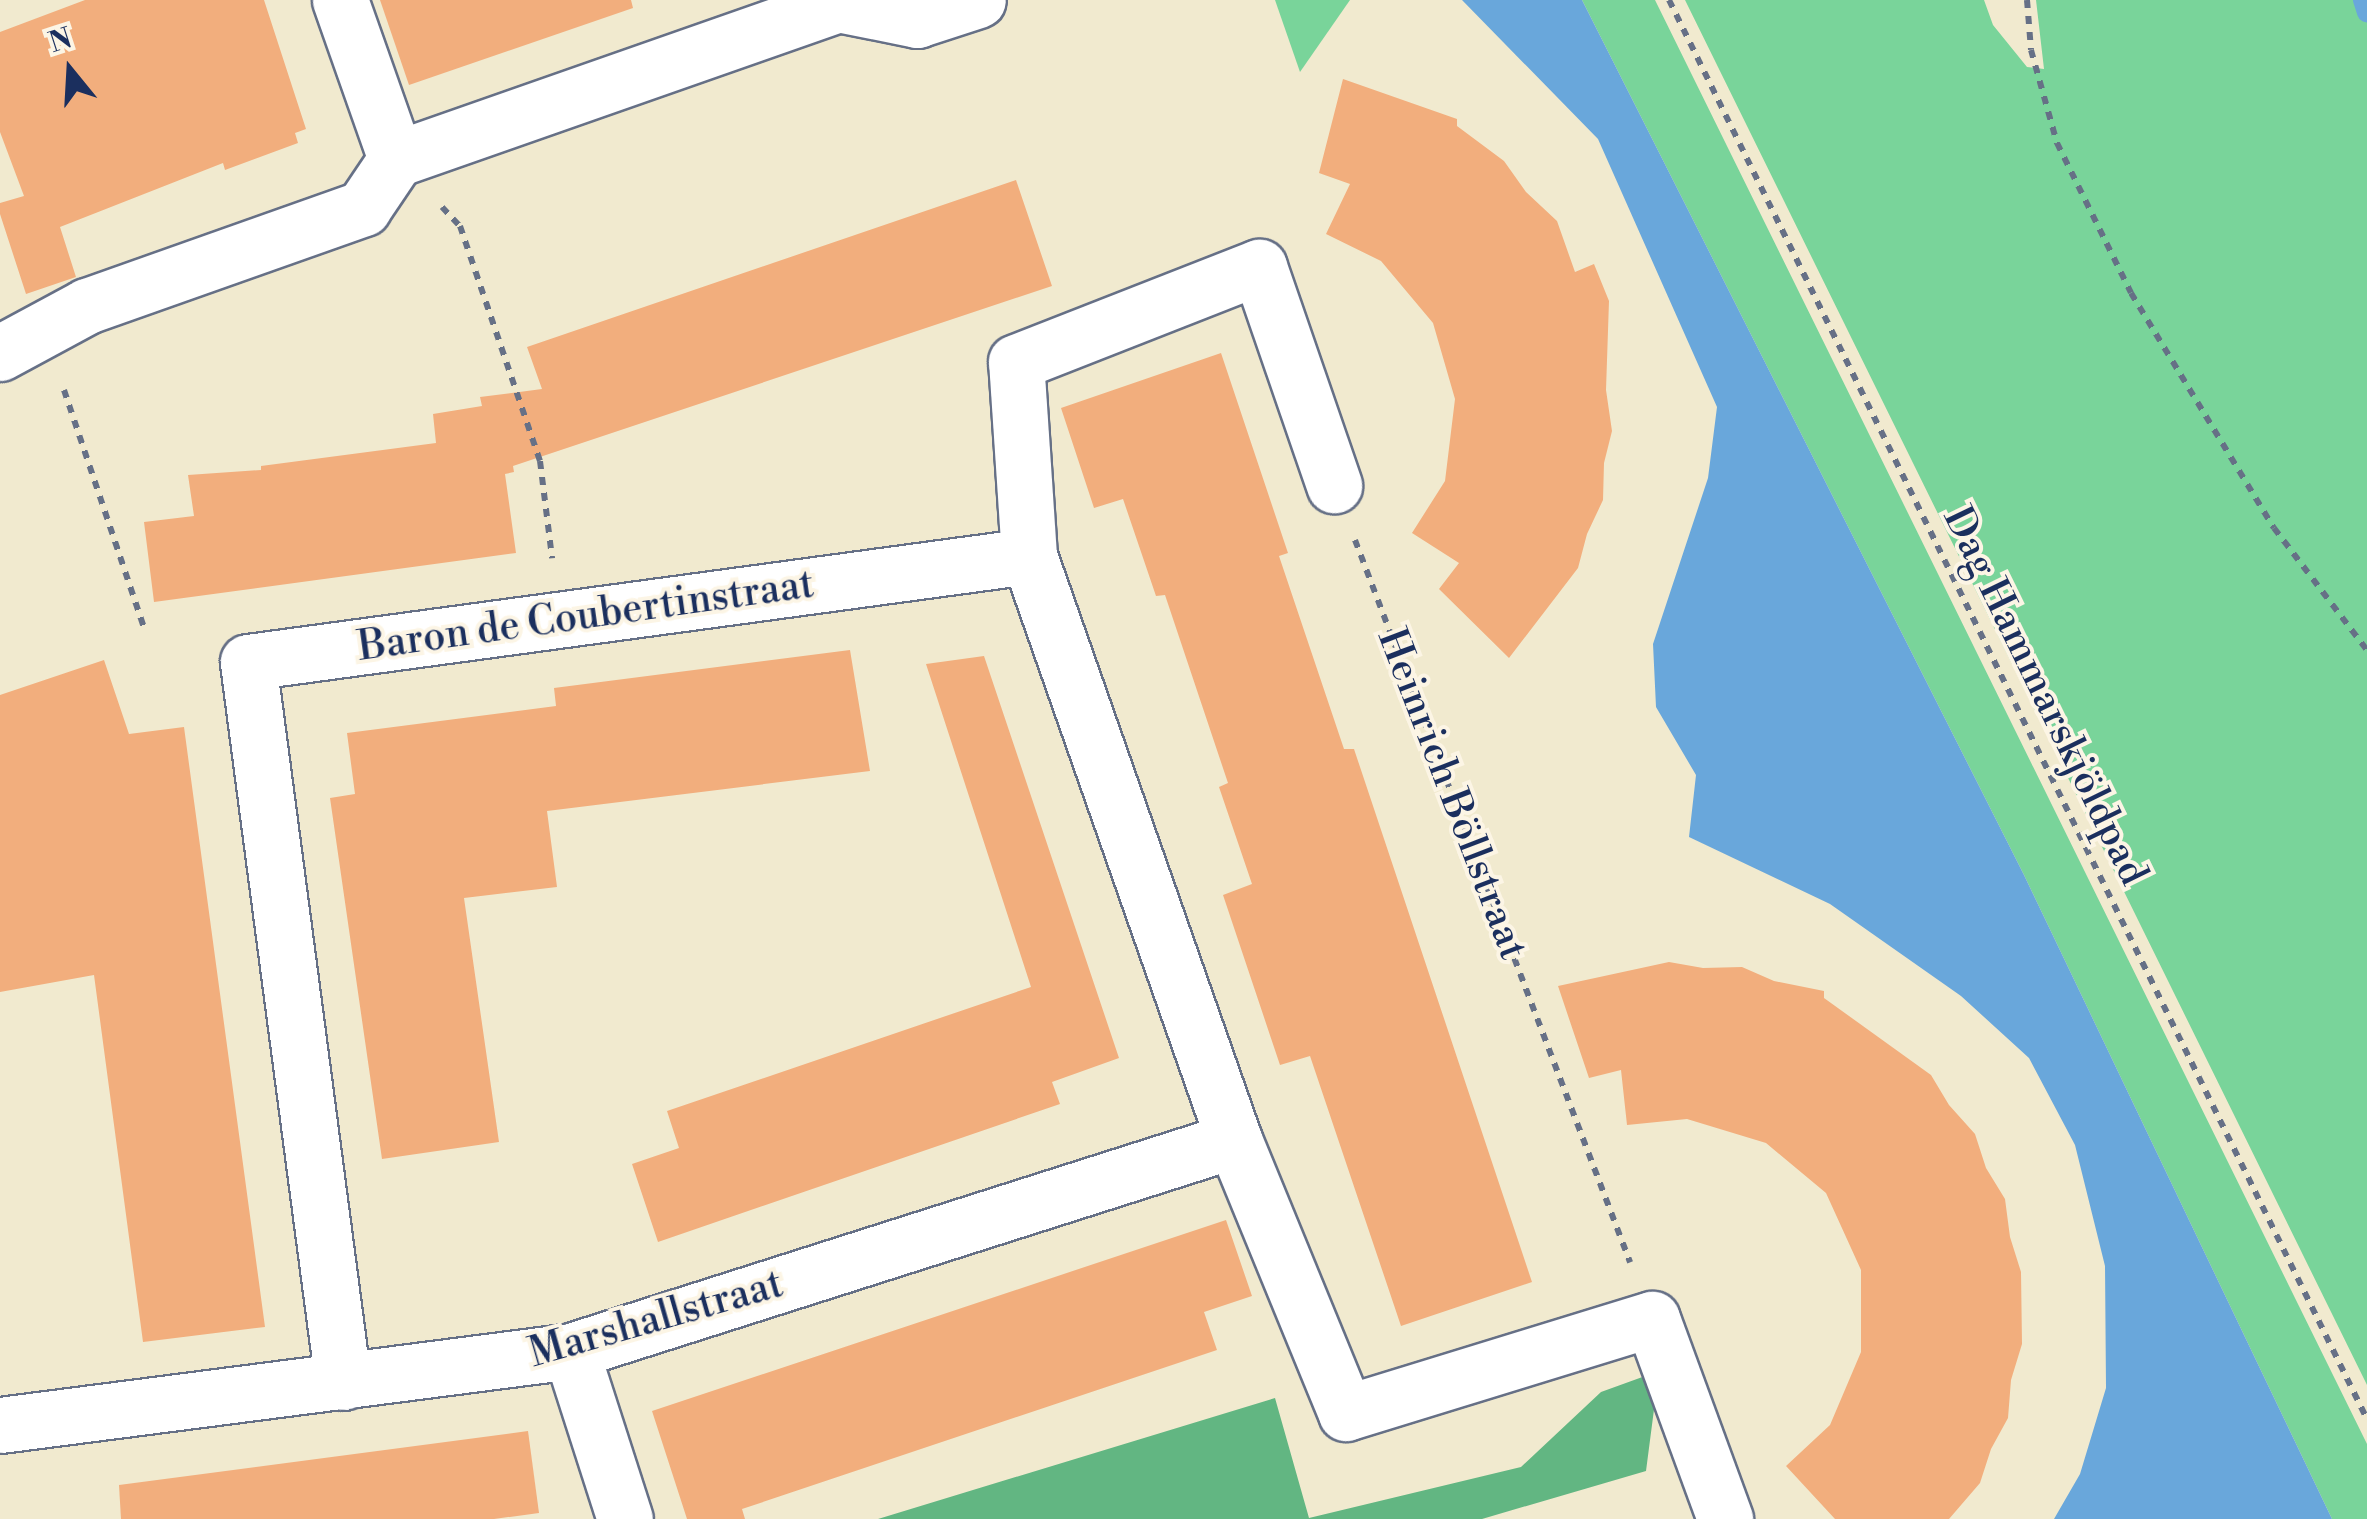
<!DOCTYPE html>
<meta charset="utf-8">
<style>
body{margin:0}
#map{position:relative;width:2367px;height:1519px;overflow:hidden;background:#f1eacf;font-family:"Libre Bodoni",serif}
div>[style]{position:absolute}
.green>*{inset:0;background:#79d49a}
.forest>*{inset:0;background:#62b682}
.water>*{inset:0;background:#69a7db}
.stream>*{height:20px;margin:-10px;padding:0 10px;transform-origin:10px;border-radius:10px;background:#69a7db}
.building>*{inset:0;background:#f2ae7d}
.path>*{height:6px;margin-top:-3px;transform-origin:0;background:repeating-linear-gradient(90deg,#667086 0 8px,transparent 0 16px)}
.roads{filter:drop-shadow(2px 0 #667086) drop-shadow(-2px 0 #667086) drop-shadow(0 2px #667086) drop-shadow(0 -2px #667086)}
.minor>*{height:55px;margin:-27.5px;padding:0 27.5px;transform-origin:27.5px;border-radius:27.5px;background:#fff}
span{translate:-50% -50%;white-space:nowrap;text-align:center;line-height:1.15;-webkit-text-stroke:8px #fcf5e5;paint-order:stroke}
.street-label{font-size:40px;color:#1b2f5e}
.north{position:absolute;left:20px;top:20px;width:100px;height:100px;-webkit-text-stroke:8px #fcf5e5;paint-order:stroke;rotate:342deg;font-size:28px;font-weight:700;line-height:40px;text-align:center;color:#1b2f5e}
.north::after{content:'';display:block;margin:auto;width:35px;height:45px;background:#1b2f5e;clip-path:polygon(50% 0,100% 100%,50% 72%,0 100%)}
</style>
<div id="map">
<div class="green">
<div style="clip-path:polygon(1275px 0,1350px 0,1300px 72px)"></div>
<div style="clip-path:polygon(1582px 0,1655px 0,2367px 1444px,2367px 1519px,2332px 1519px,2024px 875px)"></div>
<div style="clip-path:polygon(1685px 0,1984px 0,1993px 25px,2027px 67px,2044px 69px,2036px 0,2367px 0,2367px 1385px)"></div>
</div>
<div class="forest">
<div style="clip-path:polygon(1659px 1371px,1646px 1471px,1482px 1519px,878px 1519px,1275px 1398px,1309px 1518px,1521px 1467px,1601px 1392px)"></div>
</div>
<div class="water">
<div style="clip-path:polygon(1462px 0,1582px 0,2024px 875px,2332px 1519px,2054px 1519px,2080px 1474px,2106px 1388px,2105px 1266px,2075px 1145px,2029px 1058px,1961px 996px,1830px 904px,1689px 837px,1696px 775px,1656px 707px,1653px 644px,1708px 478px,1717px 407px,1598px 139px)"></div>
</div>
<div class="stream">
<div style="left:2363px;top:0;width:13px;rotate:72deg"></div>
</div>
<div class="building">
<div style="clip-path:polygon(85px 0,264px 0,306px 129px,295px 133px,298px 143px,225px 170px,223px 163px,60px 227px,76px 277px,26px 294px,0 214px,0 203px,24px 196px,0 132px,0 32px)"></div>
<div style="clip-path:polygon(380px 0,631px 0,633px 8px,409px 85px)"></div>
<div style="clip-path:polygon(1343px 79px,1457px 119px,1457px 126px,1504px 161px,1526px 192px,1557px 221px,1575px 272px,1594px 264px,1609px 301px,1606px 390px,1612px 431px,1604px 463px,1603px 500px,1587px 534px,1578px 568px,1509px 658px,1439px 589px,1459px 563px,1412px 533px,1445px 481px,1455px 399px,1433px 323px,1381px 261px,1326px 234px,1350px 184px,1319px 173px)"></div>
<div style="clip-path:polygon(1016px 180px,1052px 286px,513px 466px,514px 472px,505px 474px,516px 553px,154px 602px,144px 522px,194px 516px,188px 475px,261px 470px,261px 466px,436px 443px,433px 414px,482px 406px,480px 397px,542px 389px,527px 347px)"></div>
<div style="clip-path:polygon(1221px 353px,1288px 553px,1279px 556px,1344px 749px,1354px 749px,1532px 1282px,1401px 1326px,1310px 1056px,1280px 1065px,1223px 895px,1252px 884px,1219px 787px,1228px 783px,1165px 595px,1156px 596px,1123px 499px,1094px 508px,1061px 408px)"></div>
<div style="clip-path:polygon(850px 650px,870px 771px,547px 811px,557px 887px,464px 898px,499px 1142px,382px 1159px,330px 798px,355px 794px,347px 733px,556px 706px,554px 688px)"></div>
<div style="clip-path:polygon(984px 656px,1119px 1058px,1052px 1082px,1060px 1104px,658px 1242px,632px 1164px,679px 1148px,667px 1111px,1031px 987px,926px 664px)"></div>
<div style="clip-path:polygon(104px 660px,129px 734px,184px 727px,265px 1327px,143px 1342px,94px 975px,0 992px,0 695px)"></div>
<div style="clip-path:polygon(1669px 962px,1703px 968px,1742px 967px,1774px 981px,1824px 991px,1824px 998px,1931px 1075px,1949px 1105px,1975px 1134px,1986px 1168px,2005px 1199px,2010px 1237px,2021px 1272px,2022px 1344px,2011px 1380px,2008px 1418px,1991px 1449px,1980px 1483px,1949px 1519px,1835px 1519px,1786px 1466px,1830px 1425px,1861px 1352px,1861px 1270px,1826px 1193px,1766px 1143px,1687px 1119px,1627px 1125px,1621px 1070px,1589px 1078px,1558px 986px)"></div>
<div style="clip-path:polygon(1226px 1220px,1252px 1296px,1204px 1312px,1217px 1350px,742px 1509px,745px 1519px,687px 1519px,652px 1411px)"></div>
<div style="clip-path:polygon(528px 1431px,539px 1513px,494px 1519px,121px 1519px,119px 1485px)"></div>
</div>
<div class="path">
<div style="left:1669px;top:0;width:1581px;rotate:63.81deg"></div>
<div style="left:2027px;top:0;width:50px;rotate:85.4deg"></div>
<div style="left:2031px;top:50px;width:97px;rotate:74.4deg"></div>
<div style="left:2057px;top:143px;width:167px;rotate:63.7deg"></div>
<div style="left:2131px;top:293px;width:275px;rotate:58.7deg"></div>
<div style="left:2274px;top:528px;width:153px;rotate:52.7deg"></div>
<div style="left:442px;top:207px;width:26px;rotate:47deg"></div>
<div style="left:460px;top:226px;width:248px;rotate:71.2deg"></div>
<div style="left:540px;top:461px;width:98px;rotate:82.9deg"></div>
<div style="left:64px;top:390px;width:253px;rotate:71.4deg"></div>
<div style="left:1355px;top:540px;width:773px;rotate:69.15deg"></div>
</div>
<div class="roads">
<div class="minor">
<div style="left:340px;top:0;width:169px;rotate:70.6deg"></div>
<div style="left:0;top:353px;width:99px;rotate:-28.4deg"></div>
<div style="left:87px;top:306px;width:293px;rotate:-19.5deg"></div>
<div style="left:363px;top:208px;width:59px;rotate:-56deg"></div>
<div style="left:396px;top:159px;width:468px;rotate:-19.3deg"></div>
<div style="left:838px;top:4px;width:81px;rotate:11.4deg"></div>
<div style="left:917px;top:20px;width:64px;rotate:-18.2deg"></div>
<div style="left:1029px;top:556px;width:194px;rotate:-93.8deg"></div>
<div style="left:1016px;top:362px;width:261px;rotate:-21.4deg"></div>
<div style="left:1259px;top:267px;width:231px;rotate:71deg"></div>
<div style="left:571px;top:1351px;width:176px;rotate:72.2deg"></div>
<div style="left:343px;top:1382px;width:726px;rotate:-97.52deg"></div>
<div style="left:248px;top:662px;width:788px;rotate:-7.73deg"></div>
<div style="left:1029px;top:556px;width:619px;rotate:70.66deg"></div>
<div style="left:1234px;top:1140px;width:295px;rotate:67.7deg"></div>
<div style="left:1346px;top:1413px;width:320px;rotate:-17.1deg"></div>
<div style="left:1652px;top:1319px;width:213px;rotate:69.9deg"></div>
<div style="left:0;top:1425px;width:576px;rotate:-7.38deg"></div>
<div style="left:571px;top:1351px;width:696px;rotate:-17.65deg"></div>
</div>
</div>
<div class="street-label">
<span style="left:586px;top:616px;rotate:-8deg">Baron de Coubertinstraat</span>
<span style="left:2045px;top:696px;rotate:64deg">Dag Hammarskjöldpad</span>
<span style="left:1452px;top:794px;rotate:69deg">Heinrich Böllstraat</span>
<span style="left:656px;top:1319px;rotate:-16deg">Marshallstraat</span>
</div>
<div class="north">N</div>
</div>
